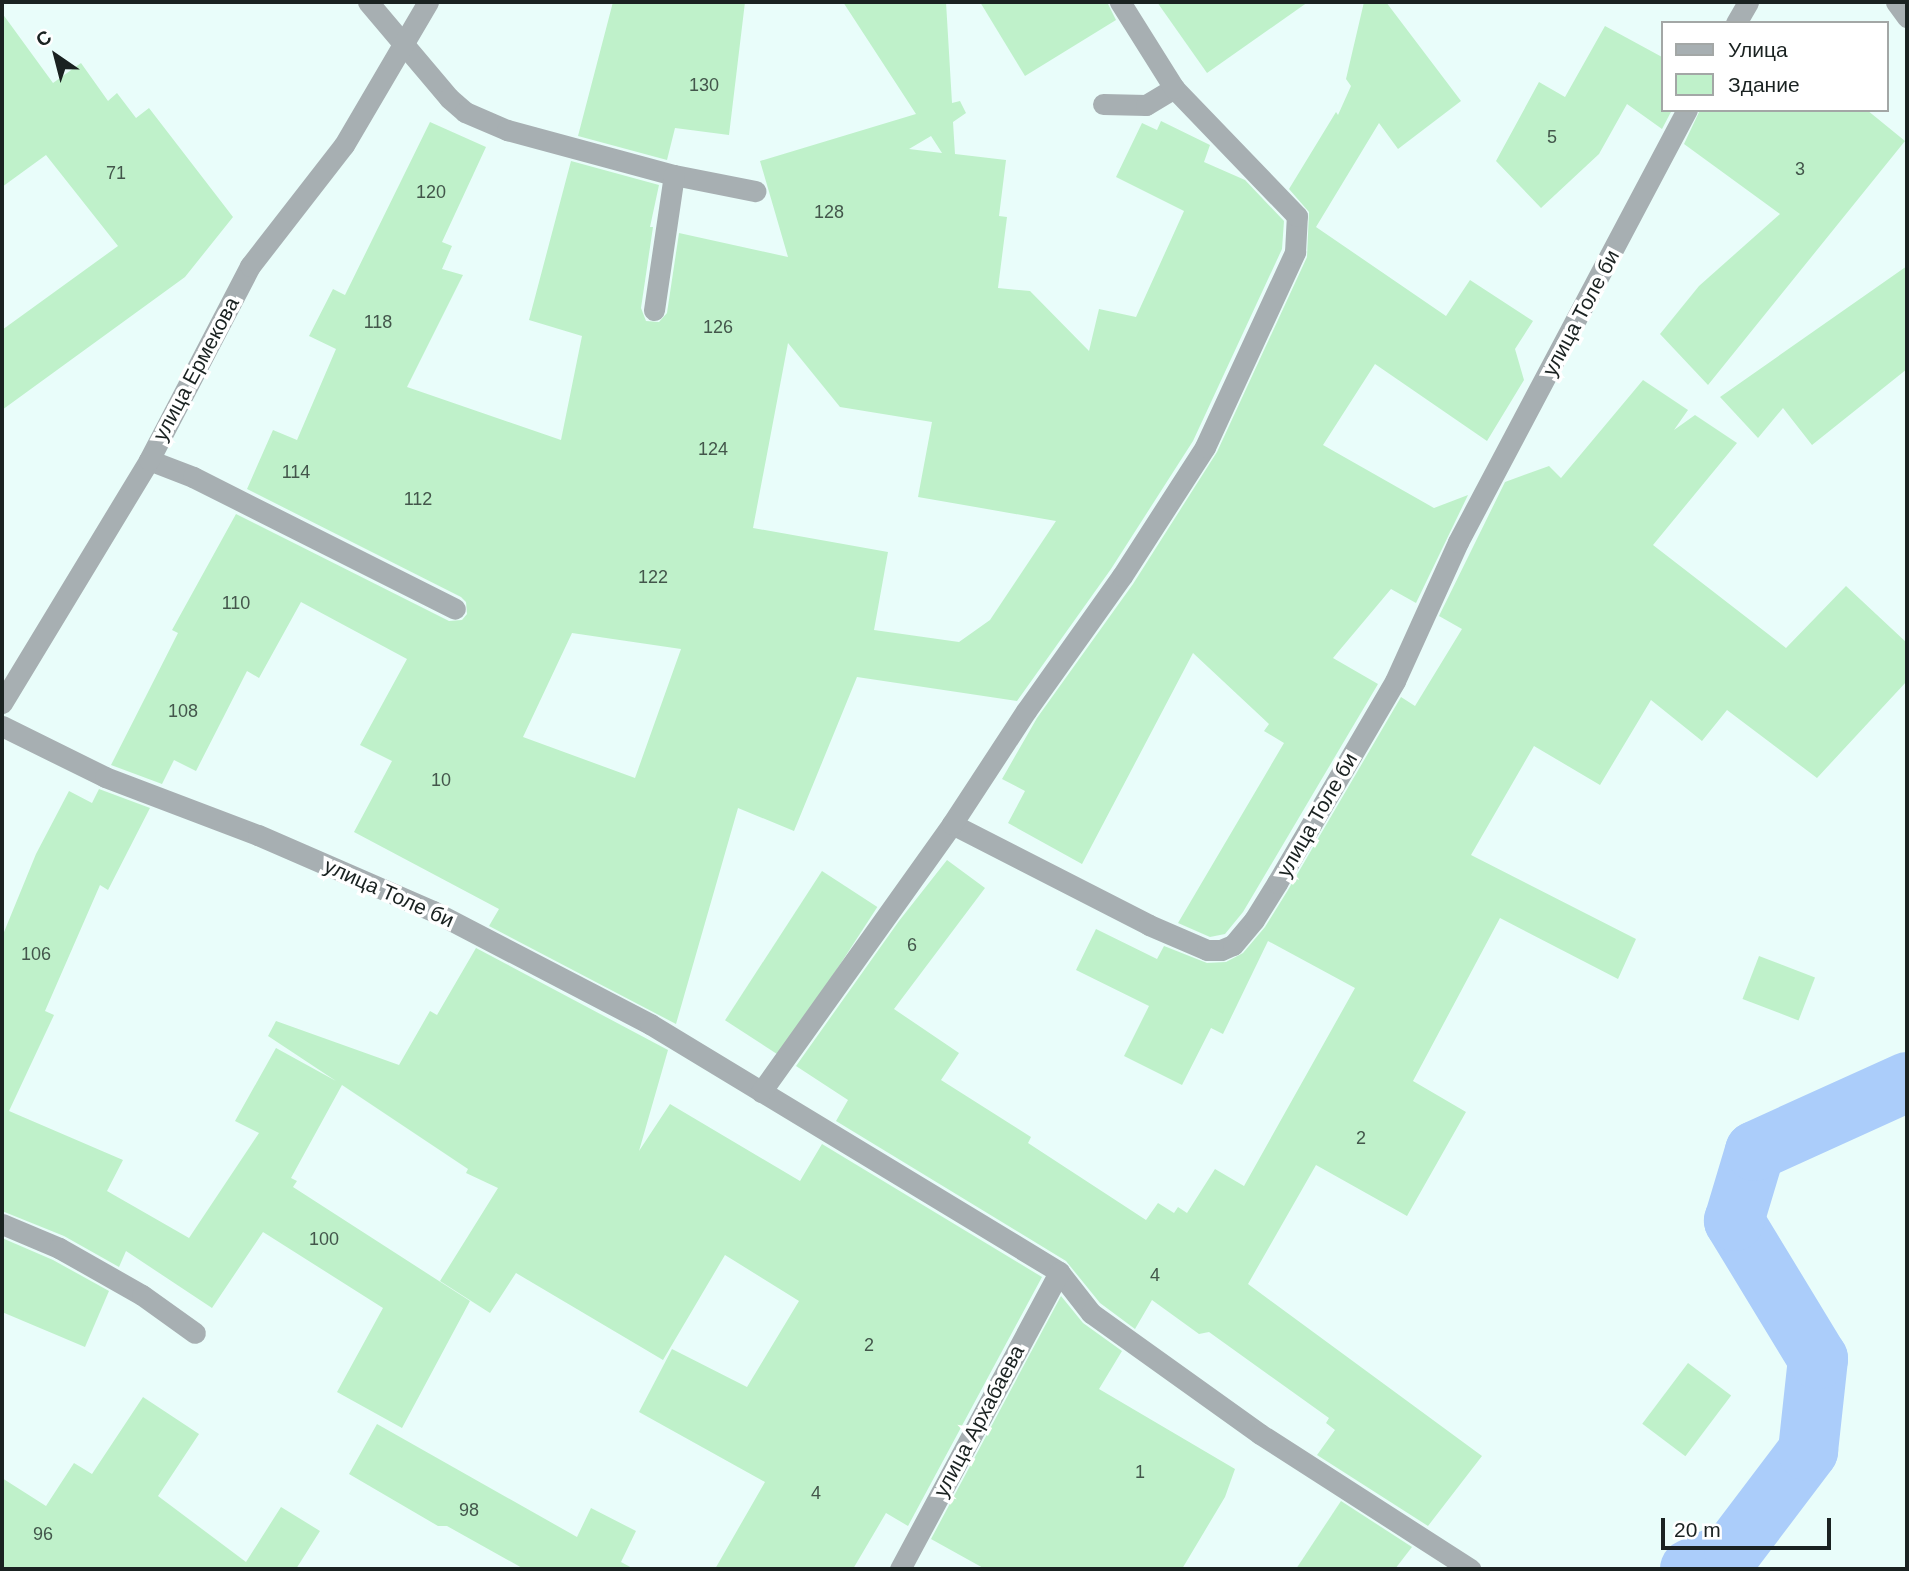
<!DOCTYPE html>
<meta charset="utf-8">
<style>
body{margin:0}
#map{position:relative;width:1909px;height:1571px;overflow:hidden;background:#e9fdfa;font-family:Helvetica,sans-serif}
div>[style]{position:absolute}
.canal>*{height:60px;margin:-30px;padding:0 30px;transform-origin:30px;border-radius:30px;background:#abcdfa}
.building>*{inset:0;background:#bff1ca;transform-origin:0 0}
.street>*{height:21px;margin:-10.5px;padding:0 10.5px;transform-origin:10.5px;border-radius:10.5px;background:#a7afb2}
span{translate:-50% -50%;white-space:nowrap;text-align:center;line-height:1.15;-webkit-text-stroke:7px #fff;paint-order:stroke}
.number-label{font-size:18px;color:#43564b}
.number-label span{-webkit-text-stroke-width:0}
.street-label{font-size:21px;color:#1a2221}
.frame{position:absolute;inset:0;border:4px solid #1a2221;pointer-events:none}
.legend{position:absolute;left:1661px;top:21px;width:228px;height:91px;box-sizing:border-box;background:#fff;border:2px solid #a3a7a6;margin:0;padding:9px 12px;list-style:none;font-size:21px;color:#1a2221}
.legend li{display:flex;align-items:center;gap:14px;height:35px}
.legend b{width:35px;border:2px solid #a3a7a6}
.north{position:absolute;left:21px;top:21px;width:70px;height:70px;-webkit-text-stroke:5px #fff;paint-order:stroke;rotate:325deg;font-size:19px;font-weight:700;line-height:28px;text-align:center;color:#1a2221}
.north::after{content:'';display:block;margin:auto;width:24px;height:32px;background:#1a2221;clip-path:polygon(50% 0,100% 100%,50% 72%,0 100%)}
.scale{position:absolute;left:1661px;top:1518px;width:170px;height:32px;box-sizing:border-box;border:4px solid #1a2221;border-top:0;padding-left:9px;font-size:21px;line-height:24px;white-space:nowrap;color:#1a2221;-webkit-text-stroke:5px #fff;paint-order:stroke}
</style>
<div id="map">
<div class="canal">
<div style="left:1690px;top:1569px;width:48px;rotate:-24.4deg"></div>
<div style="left:1734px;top:1549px;width:123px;rotate:-52.9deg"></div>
<div style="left:1808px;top:1451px;width:93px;rotate:-83.8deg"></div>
<div style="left:1818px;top:1359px;width:162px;rotate:-121.3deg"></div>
<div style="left:1734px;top:1221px;width:73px;rotate:-73.3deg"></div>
<div style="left:1755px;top:1151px;width:167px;rotate:-24.4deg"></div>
</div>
<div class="building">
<div style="clip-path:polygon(613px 2px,745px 2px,729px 135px,675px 128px,667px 160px,578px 136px)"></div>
<div style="clip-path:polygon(evenodd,843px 2px,946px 2px,952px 103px,960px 101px,966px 113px,953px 122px,955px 154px,1006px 160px,999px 216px,1007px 217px,998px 288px,1030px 291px,1089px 351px,1099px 309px,1136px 317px,1184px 211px,1116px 177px,1142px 123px,1157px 130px,1161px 121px,1210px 145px,1204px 162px,1245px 180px,1284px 221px,1282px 249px,1193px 441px,1111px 569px,1017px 701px,857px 677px,794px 831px,738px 808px,676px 1024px,489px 926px,499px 909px,354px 832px,392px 761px,360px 745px,407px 659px,301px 602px,259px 678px,247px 671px,196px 771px,174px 760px,162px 784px,111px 765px,178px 633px,172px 630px,236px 514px,449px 621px,462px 620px,467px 614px,466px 602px,461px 597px,247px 489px,273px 430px,297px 440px,336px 349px,309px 336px,333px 289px,345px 295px,430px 122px,486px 147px,442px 242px,452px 246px,442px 269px,463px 275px,407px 387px,561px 440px,582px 336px,529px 320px,571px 161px,659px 185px,650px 227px,653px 227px,641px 308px,646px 321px,659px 322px,667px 313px,679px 233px,788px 257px,760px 161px,916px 114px,843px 2px,931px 136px,942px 153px,909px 149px,931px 136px,843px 2px,788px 343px,840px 407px,932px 422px,918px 497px,1056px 521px,990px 620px,959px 642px,874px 630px,888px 552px,753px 528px,788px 343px,843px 2px,572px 633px,681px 649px,635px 778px,523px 737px,572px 633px)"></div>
<div style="clip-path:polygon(980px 2px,1107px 2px,1116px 20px,1025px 76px)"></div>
<div style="clip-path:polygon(1157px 2px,1308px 2px,1207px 73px)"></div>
<div style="clip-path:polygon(1364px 2px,1386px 2px,1461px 101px,1398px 149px,1379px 123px,1316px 227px,1446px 316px,1470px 280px,1533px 321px,1515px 349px,1524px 380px,1487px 441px,1375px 364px,1323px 445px,1434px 508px,1468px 495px,1416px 603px,1391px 589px,1333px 658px,1378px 684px,1243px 912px,1225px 934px,1210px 937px,1178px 923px,1284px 743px,1264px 731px,1269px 724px,1193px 653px,1082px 864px,1008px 823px,1025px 791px,1002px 779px,1037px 718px,1133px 584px,1217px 452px,1307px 257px,1309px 212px,1289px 189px,1336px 112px,1338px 115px,1351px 86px,1346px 79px)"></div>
<div style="clip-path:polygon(2px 13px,53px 83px,81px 63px,108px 101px,117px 93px,136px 118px,149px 108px,233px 217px,185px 277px,2px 410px,2px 330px,118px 246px,46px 155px,2px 187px)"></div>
<div style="clip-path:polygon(1605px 26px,1662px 57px,1662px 110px,1672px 110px,1662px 129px,1627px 104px,1599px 154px,1541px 208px,1496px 161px,1539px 82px,1565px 97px)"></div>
<div style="clip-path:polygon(1700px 110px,1867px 110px,1905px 141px,1708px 385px,1660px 334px,1699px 286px,1780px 214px,1684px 144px)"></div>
<div style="clip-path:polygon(1907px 266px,1907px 369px,1812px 445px,1783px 408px,1758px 438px,1720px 397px)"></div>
<div style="clip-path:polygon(1643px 380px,1688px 410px,1674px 430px,1695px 415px,1737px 443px,1653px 545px,1786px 648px,1846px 586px,1907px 643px,1907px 681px,1817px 778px,1727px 710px,1702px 741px,1651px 700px,1600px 785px,1534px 746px,1471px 855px,1636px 939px,1618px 979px,1500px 918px,1413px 1081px,1466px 1112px,1407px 1216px,1316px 1165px,1248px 1284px,1482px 1456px,1428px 1526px,1317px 1455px,1335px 1430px,1326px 1423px,1329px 1418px,1209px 1332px,1199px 1334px,1152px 1300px,1135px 1329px,1100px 1303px,1066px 1261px,836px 1121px,848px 1100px,796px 1066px,899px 921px,947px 860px,985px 888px,894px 1009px,959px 1053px,941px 1080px,1031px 1137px,1028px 1143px,1146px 1220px,1158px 1203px,1174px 1213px,1178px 1207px,1187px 1213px,1215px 1169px,1244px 1186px,1355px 988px,1268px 941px,1223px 1034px,1211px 1028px,1182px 1085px,1124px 1056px,1149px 1006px,1076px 970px,1096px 929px,1157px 959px,1164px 946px,1207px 963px,1226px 962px,1243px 953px,1265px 927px,1288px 890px,1401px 697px,1415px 706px,1462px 629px,1439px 616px,1505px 482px,1549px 466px,1561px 478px)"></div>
<div style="clip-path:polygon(99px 789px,150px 808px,108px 890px,100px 885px,45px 1011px,54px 1015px,9px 1111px,123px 1160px,107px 1191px,189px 1238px,259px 1133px,235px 1121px,276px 1048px,336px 1081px,268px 1036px,276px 1021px,399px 1065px,430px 1011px,437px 1015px,476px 948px,668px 1050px,639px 1151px,670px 1104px,800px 1181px,822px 1144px,1042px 1277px,908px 1526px,886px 1513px,853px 1569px,715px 1569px,765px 1482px,639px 1412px,672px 1349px,747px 1387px,799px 1301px,725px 1255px,663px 1360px,516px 1273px,490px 1313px,440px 1281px,498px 1188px,466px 1173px,468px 1169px,342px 1085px,291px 1178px,297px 1181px,293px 1187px,470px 1301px,402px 1428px,337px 1392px,383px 1308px,263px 1232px,212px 1308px,126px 1251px,119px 1267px,64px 1236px,2px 1211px,2px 937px,36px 854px,69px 791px,92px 803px)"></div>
<div style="left:822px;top:871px;width:66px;height:178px;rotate:33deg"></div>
<div style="left:1759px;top:956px;width:60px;height:46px;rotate:21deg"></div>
<div style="clip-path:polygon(2px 1238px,53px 1260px,109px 1291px,85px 1347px,2px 1312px)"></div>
<div style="clip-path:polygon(1061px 1296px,1083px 1323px,1122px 1351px,1099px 1389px,1235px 1469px,1225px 1497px,1182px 1569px,985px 1569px,931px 1539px)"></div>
<div style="left:1688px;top:1363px;width:54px;height:76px;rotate:37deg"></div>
<div style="clip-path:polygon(143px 1397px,199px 1434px,158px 1496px,246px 1562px,281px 1507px,320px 1531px,296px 1569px,2px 1569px,2px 1478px,46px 1506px,74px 1463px,92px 1474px)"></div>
<div style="clip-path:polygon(377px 1424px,577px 1537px,591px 1508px,636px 1531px,621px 1562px,634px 1569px,524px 1569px,447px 1526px,438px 1526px,349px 1474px)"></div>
<div style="clip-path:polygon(1341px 1501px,1412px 1547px,1395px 1569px,1296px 1569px)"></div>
</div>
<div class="street">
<div style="left:368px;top:2px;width:126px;rotate:49.8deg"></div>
<div style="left:449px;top:98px;width:21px;rotate:41deg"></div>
<div style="left:465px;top:112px;width:46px;rotate:23.2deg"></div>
<div style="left:507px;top:130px;width:173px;rotate:15.1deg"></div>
<div style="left:674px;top:175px;width:83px;rotate:11.2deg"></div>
<div style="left:1896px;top:2px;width:19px;rotate:54deg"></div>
<div style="left:1736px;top:23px;width:24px;rotate:-60deg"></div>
<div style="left:1103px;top:104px;width:43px;rotate:1.3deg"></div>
<div style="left:1146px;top:105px;width:33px;rotate:-31deg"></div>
<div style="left:654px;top:310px;width:136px;rotate:-81.6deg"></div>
<div style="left:149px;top:460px;width:47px;rotate:21.1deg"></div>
<div style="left:193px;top:477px;width:293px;rotate:26.7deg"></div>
<div style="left:2px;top:703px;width:284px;rotate:-58.8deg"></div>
<div style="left:149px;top:460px;width:219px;rotate:-62.5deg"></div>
<div style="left:250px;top:266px;width:153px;rotate:-52.2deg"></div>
<div style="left:344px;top:145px;width:166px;rotate:-59.6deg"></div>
<div style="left:2px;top:726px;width:115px;rotate:26.3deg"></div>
<div style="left:105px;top:777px;width:164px;rotate:20.8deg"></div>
<div style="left:258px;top:835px;width:191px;rotate:23.5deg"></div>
<div style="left:433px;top:911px;width:245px;rotate:27.5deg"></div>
<div style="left:650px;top:1024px;width:478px;rotate:31.2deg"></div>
<div style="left:1059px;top:1272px;width:52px;rotate:52deg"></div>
<div style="left:1091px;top:1313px;width:208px;rotate:35.6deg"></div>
<div style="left:1260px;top:1434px;width:250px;rotate:32.7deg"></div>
<div style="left:952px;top:824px;width:221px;rotate:27.1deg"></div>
<div style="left:1149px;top:925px;width:63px;rotate:23.3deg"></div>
<div style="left:1207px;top:950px;width:14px"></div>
<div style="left:1221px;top:950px;width:13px;rotate:-23deg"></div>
<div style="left:1233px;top:945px;width:33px;rotate:-50deg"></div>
<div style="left:1254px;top:920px;width:44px;rotate:-58.1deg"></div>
<div style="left:1277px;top:883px;width:234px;rotate:-59.7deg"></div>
<div style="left:1395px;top:681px;width:153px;rotate:-65.6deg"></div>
<div style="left:1458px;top:542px;width:489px;rotate:-62.1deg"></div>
<div style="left:761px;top:1092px;width:329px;rotate:-54.5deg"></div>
<div style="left:952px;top:824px;width:135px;rotate:-56.8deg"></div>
<div style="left:1026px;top:711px;width:166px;rotate:-54.6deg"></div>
<div style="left:1122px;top:576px;width:153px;rotate:-57.2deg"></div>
<div style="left:1205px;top:447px;width:215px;rotate:-65.2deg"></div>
<div style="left:1295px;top:252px;width:36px;rotate:-87deg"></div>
<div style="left:1297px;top:216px;width:178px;rotate:-133.9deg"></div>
<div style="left:1174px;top:88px;width:102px;rotate:-122.1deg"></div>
<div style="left:2px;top:1224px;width:62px;rotate:22.8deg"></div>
<div style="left:59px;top:1248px;width:95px;rotate:29.5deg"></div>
<div style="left:142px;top:1295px;width:65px;rotate:35.6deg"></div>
<div style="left:900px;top:1569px;width:337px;rotate:-61.8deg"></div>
</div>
<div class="number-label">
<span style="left:704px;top:85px">130</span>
<span style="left:1552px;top:137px">5</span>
<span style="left:1800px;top:169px">3</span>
<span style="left:116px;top:173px">71</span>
<span style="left:431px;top:192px">120</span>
<span style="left:829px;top:212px">128</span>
<span style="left:378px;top:322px">118</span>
<span style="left:718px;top:327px">126</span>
<span style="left:713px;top:449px">124</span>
<span style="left:296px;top:472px">114</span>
<span style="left:418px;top:499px">112</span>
<span style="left:653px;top:577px">122</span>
<span style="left:236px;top:603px">110</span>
<span style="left:183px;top:711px">108</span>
<span style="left:441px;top:780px">10</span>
<span style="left:912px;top:945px">6</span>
<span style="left:36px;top:954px">106</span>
<span style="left:1361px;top:1138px">2</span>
<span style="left:324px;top:1239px">100</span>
<span style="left:1155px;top:1275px">4</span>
<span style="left:869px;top:1345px">2</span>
<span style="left:1140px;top:1472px">1</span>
<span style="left:816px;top:1493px">4</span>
<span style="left:469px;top:1510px">98</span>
<span style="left:43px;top:1534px">96</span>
</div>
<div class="street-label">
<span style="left:1581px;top:313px;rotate:-62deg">улица Толе би</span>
<span style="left:196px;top:369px;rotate:-62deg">улица Ермекова</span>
<span style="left:1317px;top:815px;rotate:-60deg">улица Толе би</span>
<span style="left:389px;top:893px;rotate:24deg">улица Толе би</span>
<span style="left:979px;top:1421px;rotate:-62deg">улица Архабаева</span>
</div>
<div class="frame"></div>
<ul class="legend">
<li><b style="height:9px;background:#a7afb2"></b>Улица</li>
<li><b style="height:19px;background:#bff1ca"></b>Здание</li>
</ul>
<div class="north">С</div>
<div class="scale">20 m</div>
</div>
